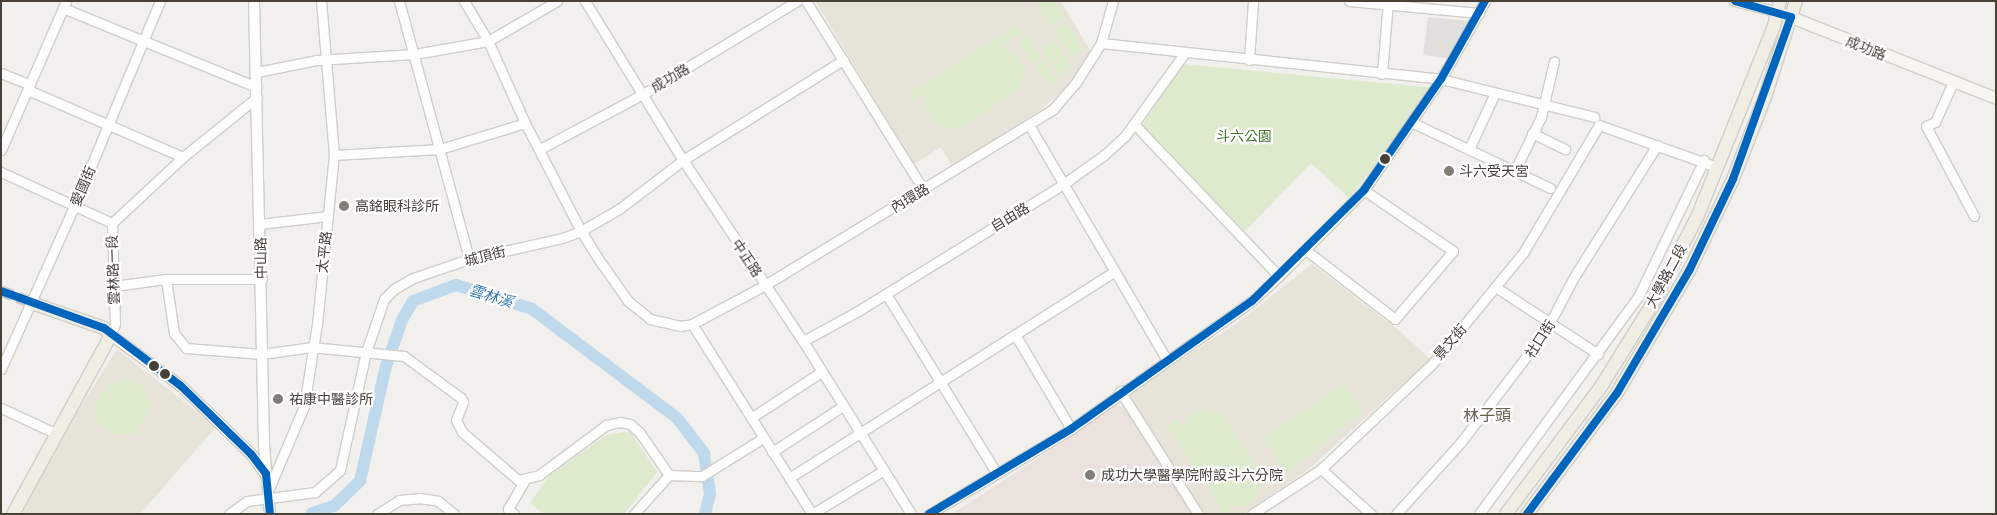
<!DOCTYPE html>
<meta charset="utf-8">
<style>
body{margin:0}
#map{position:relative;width:1997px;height:515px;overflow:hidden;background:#f1f0ec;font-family:Mulish,"Noto Sans TC",sans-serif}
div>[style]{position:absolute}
.education>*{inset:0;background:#e7e3d8}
.medical>*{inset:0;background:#ebe1dd}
.green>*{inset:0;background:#deeace;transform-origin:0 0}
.parking>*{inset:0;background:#e0dfdc}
.river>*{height:12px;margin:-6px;padding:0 6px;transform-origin:6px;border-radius:6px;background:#bfd9ec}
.primary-tunnel>*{height:12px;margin-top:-6px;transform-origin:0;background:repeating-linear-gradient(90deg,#cfcdc8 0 12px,transparent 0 18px)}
.roads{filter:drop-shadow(1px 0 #cfcec9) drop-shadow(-1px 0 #cfcec9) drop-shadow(0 1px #cfcec9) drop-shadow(0 -1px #cfcec9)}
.minor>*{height:9px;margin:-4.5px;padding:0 4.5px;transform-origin:4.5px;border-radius:4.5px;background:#fdfdfc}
.tertiary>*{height:10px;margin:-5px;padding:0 5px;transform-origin:5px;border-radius:5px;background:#fdfdfc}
.secondary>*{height:11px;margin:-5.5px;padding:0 5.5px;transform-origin:5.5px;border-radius:5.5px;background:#f6f5f0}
.primary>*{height:12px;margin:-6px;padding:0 6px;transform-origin:6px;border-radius:6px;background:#f0ede5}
.bus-1>*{height:8px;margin:-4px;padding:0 4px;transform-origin:4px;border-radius:4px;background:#0065bd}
.dots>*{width:14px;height:14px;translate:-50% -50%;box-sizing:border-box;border:2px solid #fff;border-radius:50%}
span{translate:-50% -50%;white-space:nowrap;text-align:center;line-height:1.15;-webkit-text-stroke:4.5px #fff;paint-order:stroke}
.street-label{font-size:14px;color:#474138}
.park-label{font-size:14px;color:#47752f}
.poi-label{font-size:14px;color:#474138}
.left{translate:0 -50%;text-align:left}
.water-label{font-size:15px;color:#3878ac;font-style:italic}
.quarter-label{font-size:16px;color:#696050}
.frame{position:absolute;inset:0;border:2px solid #474138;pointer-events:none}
</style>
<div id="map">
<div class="education">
<div style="clip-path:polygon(815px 1px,1061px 1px,1092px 54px,1072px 82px,1039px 111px,952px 166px,941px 147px,914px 164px)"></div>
<div style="clip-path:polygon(1312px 264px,1401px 332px,1430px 359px,1309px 469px,1243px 514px,1204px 514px,1126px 396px,1240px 321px)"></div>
<div style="clip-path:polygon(117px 349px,216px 427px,140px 514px,20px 514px,51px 454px)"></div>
</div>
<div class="medical">
<div style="clip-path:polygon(1113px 403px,1125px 408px,1192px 514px,952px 514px,1072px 436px)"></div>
</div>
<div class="green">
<div style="clip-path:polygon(1035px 1px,1055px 1px,1066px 18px,1050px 26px)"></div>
<div style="left:1067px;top:23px;width:32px;height:15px;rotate:56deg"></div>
<div style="clip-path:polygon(1016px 25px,1022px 33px,1002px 46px,1014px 53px,1025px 67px,1019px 89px,963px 128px,946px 129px,934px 122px,925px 107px,925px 94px,915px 101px,909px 93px)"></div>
<div style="left:1028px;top:36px;width:25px;height:11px;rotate:58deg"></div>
<div style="left:1055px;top:39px;width:33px;height:16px;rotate:59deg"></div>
<div style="left:1044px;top:60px;width:25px;height:10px;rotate:56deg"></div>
<div style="clip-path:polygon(1183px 64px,1435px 88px,1349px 198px,1311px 163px,1245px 231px,1141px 127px)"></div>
<div style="clip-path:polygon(127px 379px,144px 387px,153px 406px,136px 433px,122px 435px,107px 431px,98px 422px,93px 407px,108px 385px)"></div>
<div style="clip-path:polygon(1345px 383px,1364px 413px,1335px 432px,1336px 434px,1287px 474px,1262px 438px)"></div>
<div style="clip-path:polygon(1201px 409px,1222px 414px,1263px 474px,1262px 487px,1251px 503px,1238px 507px,1230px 504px,1235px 514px,1225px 514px,1167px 426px,1177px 419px,1183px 427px,1189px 415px)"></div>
<div style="clip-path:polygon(630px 431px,657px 472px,624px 514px,544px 514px,530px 503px,549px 476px,606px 435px)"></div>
</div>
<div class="parking">
<div style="clip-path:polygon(1428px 17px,1469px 21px,1447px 58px,1423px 55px)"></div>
</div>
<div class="river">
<div style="left:312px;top:513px;width:23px;rotate:-18deg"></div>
<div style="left:334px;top:506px;width:36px;rotate:-44deg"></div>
<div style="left:360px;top:481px;width:118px;rotate:-77.3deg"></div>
<div style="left:386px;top:366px;width:49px;rotate:-70.8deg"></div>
<div style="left:402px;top:320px;width:22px;rotate:-60deg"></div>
<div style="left:413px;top:301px;width:46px;rotate:-20.4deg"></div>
<div style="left:456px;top:285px;width:80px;rotate:17.5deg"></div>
<div style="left:532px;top:309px;width:181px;rotate:36.9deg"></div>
<div style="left:677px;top:418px;width:44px;rotate:52.4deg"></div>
<div style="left:704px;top:453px;width:41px;rotate:81.7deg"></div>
<div style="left:710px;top:494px;width:21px;rotate:104deg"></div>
</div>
<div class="primary-tunnel">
<div style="left:1px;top:291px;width:33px;rotate:21deg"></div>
</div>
<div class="roads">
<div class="minor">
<div style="left:399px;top:1px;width:267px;rotate:74.8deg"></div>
<div style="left:464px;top:1px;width:47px;rotate:59deg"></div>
<div style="left:488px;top:41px;width:90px;rotate:65.7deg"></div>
<div style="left:525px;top:123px;width:122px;rotate:62.6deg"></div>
<div style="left:581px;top:231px;width:39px;rotate:58deg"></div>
<div style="left:602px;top:264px;width:45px;rotate:54.9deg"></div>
<div style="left:628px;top:301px;width:28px;rotate:39deg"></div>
<div style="left:650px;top:319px;width:31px;rotate:13deg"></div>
<div style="left:680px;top:326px;width:12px;rotate:-9deg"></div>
<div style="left:692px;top:324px;width:83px;rotate:-28.1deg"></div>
<div style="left:765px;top:285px;width:338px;rotate:-31.4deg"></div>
<div style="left:1053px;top:109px;width:33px;rotate:-49deg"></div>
<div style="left:1075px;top:84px;width:49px;rotate:-57.6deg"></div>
<div style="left:1101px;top:43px;width:44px;rotate:-74.1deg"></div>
<div style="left:585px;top:1px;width:187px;rotate:58.4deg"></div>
<div style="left:683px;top:160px;width:217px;rotate:56.5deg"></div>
<div style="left:803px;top:341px;width:204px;rotate:58deg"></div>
<div style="left:806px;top:1px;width:221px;rotate:58.1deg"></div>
<div style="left:1349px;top:1px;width:131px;rotate:5.3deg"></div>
<div style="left:1734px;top:1px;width:45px;rotate:14deg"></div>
<div style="left:63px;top:8px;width:209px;rotate:22.2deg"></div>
<div style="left:1101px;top:43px;width:342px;rotate:6deg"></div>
<div style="left:1441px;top:79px;width:158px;rotate:13.9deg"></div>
<div style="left:1249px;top:60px;width:59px;rotate:-86.1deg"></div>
<div style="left:257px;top:72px;width:60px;rotate:-11.5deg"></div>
<div style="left:316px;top:60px;width:99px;rotate:-3.5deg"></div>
<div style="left:415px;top:54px;width:74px;rotate:-10.1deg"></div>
<div style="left:488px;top:41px;width:80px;rotate:-30.1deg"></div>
<div style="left:1px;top:73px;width:31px;rotate:22deg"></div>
<div style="left:1382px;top:74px;width:73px;rotate:-85.3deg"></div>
<div style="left:1953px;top:82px;width:44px;rotate:114.2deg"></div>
<div style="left:1935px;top:122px;width:10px;rotate:156deg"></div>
<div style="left:1926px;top:126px;width:102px;rotate:61.9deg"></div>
<div style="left:28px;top:90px;width:169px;rotate:23.4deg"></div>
<div style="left:1411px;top:122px;width:154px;rotate:25.4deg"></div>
<div style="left:1134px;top:124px;width:210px;rotate:46.4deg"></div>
<div style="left:1029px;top:125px;width:273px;rotate:59.6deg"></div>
<div style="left:1532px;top:133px;width:37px;rotate:26deg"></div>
<div style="left:540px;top:149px;width:117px;rotate:-28.1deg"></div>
<div style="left:643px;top:94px;width:180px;rotate:-31.1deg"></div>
<div style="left:1469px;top:149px;width:62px;rotate:-65.1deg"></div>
<div style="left:1px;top:150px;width:163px;rotate:-66.4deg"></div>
<div style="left:334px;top:155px;width:106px;rotate:-3.2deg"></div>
<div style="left:440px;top:149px;width:89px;rotate:-17deg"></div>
<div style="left:1515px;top:170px;width:59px;rotate:-63.9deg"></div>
<div style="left:1541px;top:117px;width:57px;rotate:-76.9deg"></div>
<div style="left:1px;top:172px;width:122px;rotate:24.7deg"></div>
<div style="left:260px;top:224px;width:68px;rotate:-6.7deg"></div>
<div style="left:1307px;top:251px;width:111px;rotate:37.7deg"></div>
<div style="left:1395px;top:319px;width:89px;rotate:-49.5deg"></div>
<div style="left:1453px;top:251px;width:108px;rotate:-145.6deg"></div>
<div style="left:166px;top:279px;width:55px;rotate:81.6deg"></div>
<div style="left:174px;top:333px;width:19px;rotate:51deg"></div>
<div style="left:186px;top:348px;width:76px;rotate:4.5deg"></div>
<div style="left:262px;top:354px;width:49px;rotate:-8.1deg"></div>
<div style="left:311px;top:347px;width:93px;rotate:5.5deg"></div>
<div style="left:404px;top:356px;width:71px;rotate:36.4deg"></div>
<div style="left:461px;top:398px;width:4px;rotate:63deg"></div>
<div style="left:463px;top:402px;width:19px;rotate:111deg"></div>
<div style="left:456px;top:420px;width:13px;rotate:63deg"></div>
<div style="left:462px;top:432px;width:74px;rotate:40.6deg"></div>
<div style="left:518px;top:480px;width:22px;rotate:-13deg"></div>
<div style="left:539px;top:475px;width:84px;rotate:-36.7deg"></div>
<div style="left:606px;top:425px;width:14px;rotate:-12deg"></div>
<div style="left:620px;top:422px;width:10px;rotate:11deg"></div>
<div style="left:630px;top:424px;width:13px;rotate:42deg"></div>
<div style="left:640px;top:433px;width:51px;rotate:55.4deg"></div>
<div style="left:669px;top:475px;width:33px;rotate:2deg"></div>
<div style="left:702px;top:476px;width:72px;rotate:-31.9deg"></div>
<div style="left:114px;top:286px;width:52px;rotate:-7.7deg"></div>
<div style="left:166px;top:279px;width:96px"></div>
<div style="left:1497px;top:288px;width:121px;rotate:33.2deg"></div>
<div style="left:886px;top:294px;width:209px;rotate:58.3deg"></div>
<div style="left:692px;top:324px;width:225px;rotate:57.7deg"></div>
<div style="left:111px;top:335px;width:12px;rotate:-70deg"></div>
<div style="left:115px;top:324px;width:101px;rotate:-91.7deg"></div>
<div style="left:112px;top:223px;width:97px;rotate:-42.9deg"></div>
<div style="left:183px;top:157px;width:95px;rotate:-39deg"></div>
<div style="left:1016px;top:336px;width:108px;rotate:59.4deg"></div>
<div style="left:803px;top:341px;width:63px;rotate:-28.6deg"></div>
<div style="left:858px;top:311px;width:240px;rotate:-31.7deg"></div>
<div style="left:1062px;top:185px;width:52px;rotate:-35.5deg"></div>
<div style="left:1104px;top:155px;width:28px;rotate:-42deg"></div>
<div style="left:1125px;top:136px;width:101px;rotate:-54.3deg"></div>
<div style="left:1px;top:369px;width:181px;rotate:-65.8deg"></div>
<div style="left:75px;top:204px;width:220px;rotate:-67.3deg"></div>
<div style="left:1120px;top:391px;width:146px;rotate:57.6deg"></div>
<div style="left:1px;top:408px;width:62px;rotate:24.9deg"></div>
<div style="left:751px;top:418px;width:84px;rotate:-33.3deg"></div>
<div style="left:772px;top:452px;width:85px;rotate:-32.9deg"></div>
<div style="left:1321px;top:469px;width:67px;rotate:42deg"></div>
<div style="left:789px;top:478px;width:386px;rotate:-32.4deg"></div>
<div style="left:268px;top:491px;width:92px;rotate:-67deg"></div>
<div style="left:304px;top:406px;width:83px;rotate:-81deg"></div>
<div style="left:317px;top:324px;width:170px;rotate:-84.3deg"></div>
<div style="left:334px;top:155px;width:155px;rotate:-94.8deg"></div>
<div style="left:229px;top:514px;width:22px;rotate:-36deg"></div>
<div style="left:247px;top:501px;width:69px;rotate:-7.5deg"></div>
<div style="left:315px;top:492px;width:33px;rotate:-41deg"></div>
<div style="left:340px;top:470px;width:121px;rotate:-77.6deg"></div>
<div style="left:366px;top:352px;width:56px;rotate:-71.2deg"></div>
<div style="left:384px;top:299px;width:14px;rotate:-45deg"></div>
<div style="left:394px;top:289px;width:22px;rotate:-30deg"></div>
<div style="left:413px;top:278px;width:59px;rotate:-18.7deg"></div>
<div style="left:469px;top:259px;width:95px;rotate:-12.7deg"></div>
<div style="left:562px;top:238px;width:20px;rotate:-20deg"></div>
<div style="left:581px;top:231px;width:44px;rotate:-30.1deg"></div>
<div style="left:619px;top:209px;width:81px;rotate:-37.4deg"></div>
<div style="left:683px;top:160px;width:189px;rotate:-32deg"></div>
<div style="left:377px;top:514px;width:26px;rotate:-32deg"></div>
<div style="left:399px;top:500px;width:21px;rotate:-5deg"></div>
<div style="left:420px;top:498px;width:18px;rotate:9deg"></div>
<div style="left:438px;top:501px;width:21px;rotate:39deg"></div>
<div style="left:514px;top:514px;width:8px;rotate:-140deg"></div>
<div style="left:508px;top:509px;width:34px;rotate:-60deg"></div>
<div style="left:634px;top:514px;width:52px;rotate:-48.1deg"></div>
<div style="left:812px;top:514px;width:84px;rotate:-31.4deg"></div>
<div style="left:929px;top:514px;width:165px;rotate:-30.9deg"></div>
<div style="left:1071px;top:429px;width:222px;rotate:-35.3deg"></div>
<div style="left:1252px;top:301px;width:37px;rotate:-43deg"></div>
<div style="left:1279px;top:276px;width:121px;rotate:-45.3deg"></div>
<div style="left:1364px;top:190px;width:135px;rotate:-55.3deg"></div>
<div style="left:1441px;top:79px;width:90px;rotate:-60.6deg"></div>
<div style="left:1252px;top:514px;width:82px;rotate:-33.1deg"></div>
<div style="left:1321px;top:469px;width:153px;rotate:-43.4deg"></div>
<div style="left:1432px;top:364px;width:144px;rotate:-50.7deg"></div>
<div style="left:1523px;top:253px;width:149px;rotate:-59.3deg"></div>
<div style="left:1599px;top:125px;width:125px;rotate:19.6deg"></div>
<div style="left:1396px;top:514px;width:97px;rotate:-47.9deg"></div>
<div style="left:1461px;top:442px;width:138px;rotate:-52.6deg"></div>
<div style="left:1545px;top:332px;width:62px;rotate:-62.2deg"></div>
<div style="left:1574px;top:277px;width:156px;rotate:-57.8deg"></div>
<div style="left:1479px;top:514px;width:269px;rotate:-53.8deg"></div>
<div style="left:1638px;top:297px;width:152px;rotate:-64.3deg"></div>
</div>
<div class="tertiary">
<div style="left:254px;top:1px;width:444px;rotate:88.7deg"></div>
<div style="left:264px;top:445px;width:69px;rotate:85deg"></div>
<div style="left:111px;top:335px;width:87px;rotate:36.1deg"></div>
<div style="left:181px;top:386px;width:98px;rotate:44.2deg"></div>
<div style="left:251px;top:454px;width:24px;rotate:54deg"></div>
</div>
<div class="secondary">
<div style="left:1778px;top:12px;width:234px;rotate:21.5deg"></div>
</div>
<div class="primary">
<div style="left:13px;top:514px;width:204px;rotate:-61.3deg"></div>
<div style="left:111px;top:335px;width:10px;rotate:-135deg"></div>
<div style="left:104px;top:328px;width:76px;rotate:-160.9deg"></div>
<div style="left:1506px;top:514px;width:161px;rotate:-53.3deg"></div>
<div style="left:1602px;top:385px;width:99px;rotate:-58.2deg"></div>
<div style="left:1654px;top:301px;width:97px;rotate:-62.9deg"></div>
<div style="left:1698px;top:215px;width:204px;rotate:-68.1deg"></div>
<div style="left:1774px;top:26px;width:26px;rotate:-77deg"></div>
<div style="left:1527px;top:514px;width:151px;rotate:-53.4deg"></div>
<div style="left:1617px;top:393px;width:142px;rotate:-59.5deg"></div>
<div style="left:1689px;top:271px;width:102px;rotate:-64.4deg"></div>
<div style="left:1733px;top:179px;width:88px;rotate:-68.7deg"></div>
<div style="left:1765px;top:97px;width:101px;rotate:-72.1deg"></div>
</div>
</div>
<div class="bus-1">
<div style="left:1px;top:291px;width:109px;rotate:19.8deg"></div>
<div style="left:104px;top:328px;width:96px;rotate:37deg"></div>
<div style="left:181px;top:386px;width:98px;rotate:44.2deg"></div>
<div style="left:251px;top:454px;width:25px;rotate:53deg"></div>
<div style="left:266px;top:474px;width:40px;rotate:84.3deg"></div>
<div style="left:929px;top:514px;width:165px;rotate:-30.9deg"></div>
<div style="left:1071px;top:429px;width:222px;rotate:-35.3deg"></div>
<div style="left:1252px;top:301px;width:158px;rotate:-44.7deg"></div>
<div style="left:1364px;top:190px;width:135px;rotate:-55.3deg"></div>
<div style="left:1441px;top:79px;width:90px;rotate:-60.6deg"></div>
<div style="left:1527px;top:514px;width:151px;rotate:-53.4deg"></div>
<div style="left:1617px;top:393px;width:142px;rotate:-59.5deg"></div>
<div style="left:1689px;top:271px;width:102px;rotate:-64.4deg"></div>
<div style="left:1733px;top:179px;width:172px;rotate:-70.3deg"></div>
<div style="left:1791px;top:17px;width:58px;rotate:-164.1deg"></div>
</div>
<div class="dots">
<div style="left:1385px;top:159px;background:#474138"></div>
<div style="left:1449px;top:171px;background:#827e77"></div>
<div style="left:344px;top:206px;background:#827e77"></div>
<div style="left:154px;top:366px;background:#474138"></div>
<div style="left:165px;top:374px;background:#474138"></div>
<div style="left:278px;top:399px;background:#827e77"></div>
<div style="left:1090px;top:475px;background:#827e77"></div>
</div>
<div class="street-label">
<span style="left:1866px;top:48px;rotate:22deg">成功路</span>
<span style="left:670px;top:78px;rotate:-31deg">成功路</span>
<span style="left:83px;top:186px;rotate:-67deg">愛國街</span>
<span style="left:910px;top:198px;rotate:-31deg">內環路</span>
<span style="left:1010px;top:217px;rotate:-31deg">自由路</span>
<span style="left:324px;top:252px;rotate:-84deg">太平路</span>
<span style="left:485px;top:256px;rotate:-14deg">城頂街</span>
<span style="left:261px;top:258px;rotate:-91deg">中山路</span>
<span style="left:747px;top:258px;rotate:56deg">中正路</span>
<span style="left:113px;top:270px;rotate:-92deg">雲林路一段</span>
<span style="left:1666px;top:276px;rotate:-62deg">大學路二段</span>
<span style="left:1540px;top:339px;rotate:-57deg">社口街</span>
<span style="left:1450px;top:342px;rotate:-49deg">景文街</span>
</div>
<div class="park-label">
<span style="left:1244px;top:136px">斗六公園</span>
</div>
<div class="poi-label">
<span class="left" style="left:1459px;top:171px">斗六受天宮</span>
<span class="left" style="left:355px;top:206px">高銘眼科診所</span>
<span class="left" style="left:289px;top:399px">祐康中醫診所</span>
<span class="left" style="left:1101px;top:475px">成功大學醫學院附設斗六分院</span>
</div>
<div class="water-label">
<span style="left:491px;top:296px;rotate:17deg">雲林溪</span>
</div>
<div class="quarter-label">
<span style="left:1487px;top:415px">林子頭</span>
</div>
<div class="frame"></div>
</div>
